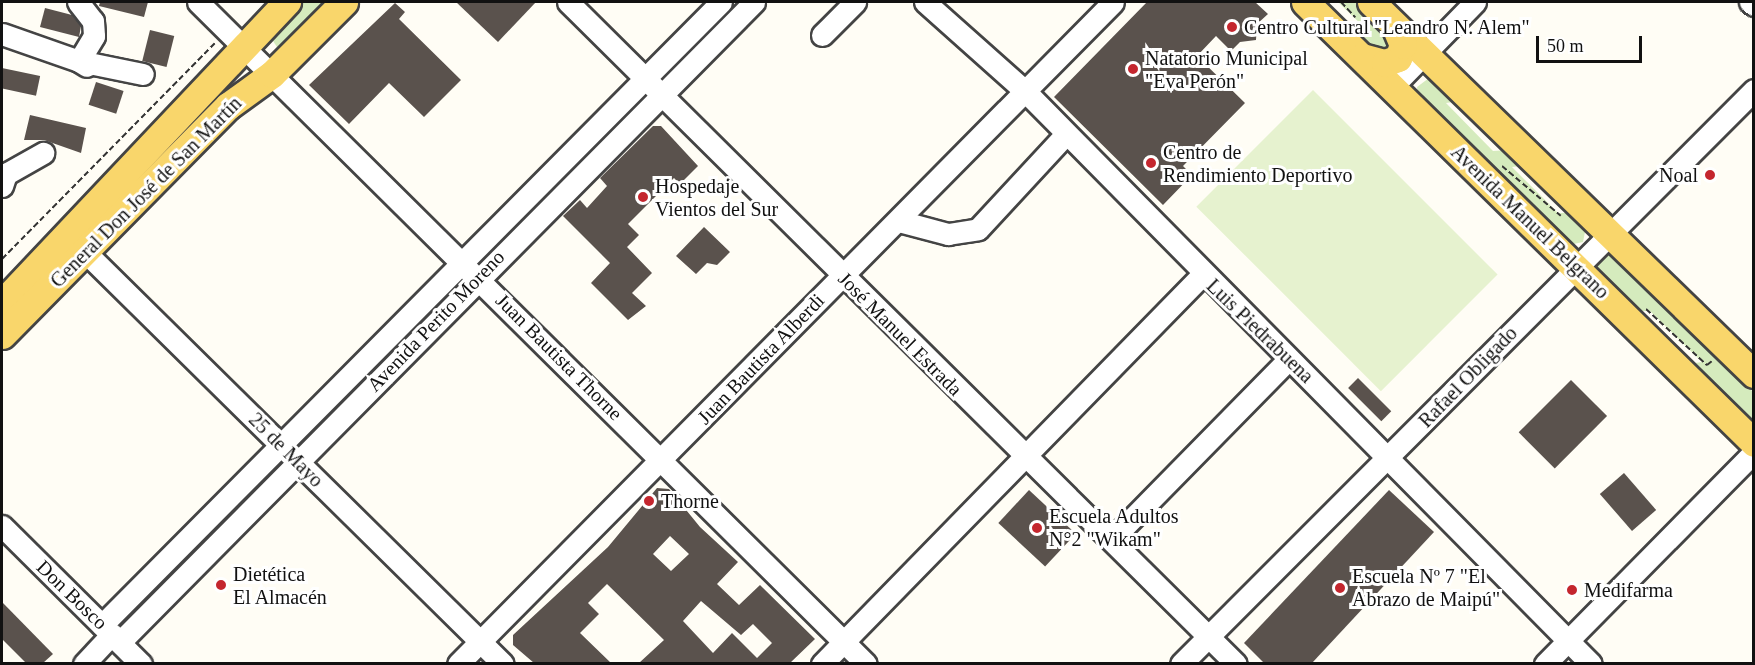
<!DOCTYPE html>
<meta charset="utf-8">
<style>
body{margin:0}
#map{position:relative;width:1755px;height:665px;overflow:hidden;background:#fffdf5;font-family:Georgia,serif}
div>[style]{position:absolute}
.green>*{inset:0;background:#d5ebbd}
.pitch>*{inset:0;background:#e6f2cf;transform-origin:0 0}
.building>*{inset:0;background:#5a524d;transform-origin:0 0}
.path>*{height:2px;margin-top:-1px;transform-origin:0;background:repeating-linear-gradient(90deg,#333 0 6px,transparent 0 9px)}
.roads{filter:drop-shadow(2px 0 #444) drop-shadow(-2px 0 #444) drop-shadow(0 2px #444) drop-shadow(0 -2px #444)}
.minor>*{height:21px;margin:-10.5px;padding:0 10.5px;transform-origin:10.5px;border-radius:10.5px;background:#fff}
.major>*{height:27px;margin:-13.5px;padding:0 13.5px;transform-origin:13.5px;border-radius:13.5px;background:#f9d66b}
.dots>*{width:16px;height:16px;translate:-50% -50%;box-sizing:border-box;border:3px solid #fff;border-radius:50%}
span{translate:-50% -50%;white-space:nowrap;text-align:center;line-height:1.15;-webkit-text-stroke:6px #fff;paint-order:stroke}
.poi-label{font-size:20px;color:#111}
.left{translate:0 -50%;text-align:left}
.right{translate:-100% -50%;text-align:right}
.street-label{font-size:20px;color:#111}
.frame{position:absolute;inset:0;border:3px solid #111;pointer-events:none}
.scale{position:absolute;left:1536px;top:36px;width:106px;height:27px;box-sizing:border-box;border:3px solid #111;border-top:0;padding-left:8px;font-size:18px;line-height:21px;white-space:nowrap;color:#111;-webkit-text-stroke:4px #fff;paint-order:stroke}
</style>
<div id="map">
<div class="green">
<div style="clip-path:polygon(297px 2px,333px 2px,282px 48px,277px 47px,269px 35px)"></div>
<div style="clip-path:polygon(1331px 2px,1359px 2px,1397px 40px,1380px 57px,1351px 30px,1367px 30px,1338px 2px)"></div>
<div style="clip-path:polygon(1429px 78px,1461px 101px,1446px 103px,1493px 151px,1509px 150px,1527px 165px,1512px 167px,1558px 213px,1575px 213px,1586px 227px,1583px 242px,1569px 245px,1418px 96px,1417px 87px)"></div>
<div style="clip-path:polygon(1609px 253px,1618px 257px,1753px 392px,1753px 427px,1688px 364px,1702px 362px,1650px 311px,1635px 311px,1597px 271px,1597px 261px)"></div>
</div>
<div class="pitch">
<div style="left:1313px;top:90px;width:261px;height:165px;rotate:45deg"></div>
</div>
<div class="building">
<div style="clip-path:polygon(100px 2px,148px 2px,144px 17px,99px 6px)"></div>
<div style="clip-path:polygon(456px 2px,536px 2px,498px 42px)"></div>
<div style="clip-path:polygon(1147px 2px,1255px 2px,1268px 14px,1257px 24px,1256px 40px,1240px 42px,1231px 51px,1216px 36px,1197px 56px,1245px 103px,1183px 166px,1192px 175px,1163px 205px,1054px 97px)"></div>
<div style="clip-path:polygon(395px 3px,405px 12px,399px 19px,461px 80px,424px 117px,389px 83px,349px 124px,309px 85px)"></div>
<div style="clip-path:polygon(45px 8px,72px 15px,81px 26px,79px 37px,40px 27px)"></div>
<div style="left:150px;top:30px;width:25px;height:32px;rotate:14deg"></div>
<div style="left:2px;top:68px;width:39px;height:20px;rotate:12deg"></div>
<div style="left:96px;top:82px;width:29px;height:24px;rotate:18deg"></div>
<div style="clip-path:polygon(30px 115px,86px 128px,81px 153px,44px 140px,24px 140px)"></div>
<div style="clip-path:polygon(653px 126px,661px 126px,698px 166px,680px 184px,674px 178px,628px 224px,639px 235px,627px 247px,652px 273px,632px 293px,646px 306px,628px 320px,591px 283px,610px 263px,563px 216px,580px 200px,587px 208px,607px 186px,600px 178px)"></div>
<div style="clip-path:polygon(704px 227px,730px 252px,717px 265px,707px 263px,696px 274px,676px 256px)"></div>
<div style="left:1358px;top:378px;width:47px;height:14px;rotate:45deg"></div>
<div style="left:1571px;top:380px;width:51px;height:74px;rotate:45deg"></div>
<div style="left:1624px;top:473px;width:49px;height:32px;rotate:49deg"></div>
<div style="clip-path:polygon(evenodd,657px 488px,669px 489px,700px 527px,738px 562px,717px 584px,739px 605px,760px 585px,815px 639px,790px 663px,639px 663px,664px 640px,607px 584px,588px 603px,599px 614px,580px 633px,611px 663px,534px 663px,513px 645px,513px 635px,608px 547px,657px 488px,670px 536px,689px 554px,671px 571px,653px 554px,670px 536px,657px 488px,701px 601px,741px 635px,753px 624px,772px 643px,757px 658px,732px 633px,713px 653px,683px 621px,701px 601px)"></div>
<div style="left:1029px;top:490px;width:64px;height:45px;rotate:43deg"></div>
<div style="clip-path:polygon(1389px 490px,1434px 532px,1312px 663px,1264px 663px,1244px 643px)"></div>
<div style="clip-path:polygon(2px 602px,53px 654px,43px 663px,26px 663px,2px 639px)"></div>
</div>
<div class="path">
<div style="left:1341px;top:2px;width:21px;rotate:47deg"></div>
<div style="left:1502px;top:166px;width:77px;rotate:40.3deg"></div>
<div style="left:2px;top:259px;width:303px;rotate:-45.4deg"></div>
<div style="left:1646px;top:309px;width:83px;rotate:42.6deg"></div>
<div style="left:1707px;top:365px;width:6px;rotate:-39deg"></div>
</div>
<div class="roads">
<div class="minor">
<div style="left:78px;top:2px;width:24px;rotate:52deg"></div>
<div style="left:93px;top:21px;width:15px;rotate:86deg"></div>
<div style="left:94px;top:36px;width:29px;rotate:121deg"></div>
<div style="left:79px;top:61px;width:9px;rotate:32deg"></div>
<div style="left:198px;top:2px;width:940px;rotate:44.74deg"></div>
<div style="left:568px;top:2px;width:940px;rotate:44.74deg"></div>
<div style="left:925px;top:2px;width:134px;rotate:41.7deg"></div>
<div style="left:1025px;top:91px;width:805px;rotate:45.35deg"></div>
<div style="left:1750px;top:2px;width:5px;rotate:37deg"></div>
<div style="left:2px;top:34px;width:82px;rotate:19.3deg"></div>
<div style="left:79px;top:61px;width:65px;rotate:11.5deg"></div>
<div style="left:822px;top:35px;width:47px;rotate:-45deg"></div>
<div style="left:1392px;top:87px;width:119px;rotate:-45.7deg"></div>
<div style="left:2px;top:186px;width:13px;rotate:-72deg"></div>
<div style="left:6px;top:174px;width:43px;rotate:-29.6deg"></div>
<div style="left:899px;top:221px;width:51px;rotate:14.9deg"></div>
<div style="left:948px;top:234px;width:30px;rotate:-9deg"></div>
<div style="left:978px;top:229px;width:129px;rotate:-47.2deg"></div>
<div style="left:74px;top:241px;width:602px;rotate:44.6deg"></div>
<div style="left:2px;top:526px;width:196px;rotate:44.8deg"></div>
<div style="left:1112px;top:539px;width:251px;rotate:-45.5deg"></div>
<div style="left:102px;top:625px;width:878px;rotate:-45.18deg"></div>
<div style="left:120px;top:642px;width:901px;rotate:-45.27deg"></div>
<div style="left:84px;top:664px;width:41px;rotate:-47deg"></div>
<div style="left:458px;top:664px;width:931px;rotate:-45.3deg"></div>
<div style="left:822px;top:664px;width:544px;rotate:-45.67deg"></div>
<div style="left:1181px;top:664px;width:811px;rotate:-45.05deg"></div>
<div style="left:1545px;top:664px;width:298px;rotate:-45.4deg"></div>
</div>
<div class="major">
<div style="left:1305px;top:2px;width:629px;rotate:44.48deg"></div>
<div style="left:1371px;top:2px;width:534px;rotate:44.17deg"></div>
<div style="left:1362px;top:57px;width:24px;rotate:15deg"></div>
<div style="left:1385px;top:63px;width:14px;rotate:-21deg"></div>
<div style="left:1398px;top:58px;width:14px;rotate:-69deg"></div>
<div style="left:1403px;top:45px;width:21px;rotate:-113deg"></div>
<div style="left:2px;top:303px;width:415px;rotate:-46.6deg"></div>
<div style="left:2px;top:335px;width:322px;rotate:-45.4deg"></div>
<div style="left:228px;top:106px;width:54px;rotate:-36deg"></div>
<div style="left:272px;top:74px;width:102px;rotate:-45deg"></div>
</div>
</div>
<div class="dots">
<div style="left:1232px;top:27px;background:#c4262e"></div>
<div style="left:1133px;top:69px;background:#c4262e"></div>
<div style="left:1151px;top:163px;background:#c4262e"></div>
<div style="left:1710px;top:175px;background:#c4262e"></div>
<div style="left:643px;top:197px;background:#c4262e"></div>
<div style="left:649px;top:501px;background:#c4262e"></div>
<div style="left:1037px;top:528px;background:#c4262e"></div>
<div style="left:221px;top:585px;background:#c4262e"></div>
<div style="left:1340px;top:588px;background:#c4262e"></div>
<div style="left:1572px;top:590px;background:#c4262e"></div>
</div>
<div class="poi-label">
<span class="left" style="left:1244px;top:27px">Centro Cultural "Leandro N. Alem"</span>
<span class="left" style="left:1145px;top:70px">Natatorio Municipal<br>"Eva Perón"</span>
<span class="left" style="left:1163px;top:164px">Centro de<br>Rendimiento Deportivo</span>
<span class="right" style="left:1698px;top:175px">Noal</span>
<span class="left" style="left:655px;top:198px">Hospedaje<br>Vientos del Sur</span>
<span class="left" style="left:661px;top:501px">Thorne</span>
<span class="left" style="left:1049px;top:528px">Escuela Adultos<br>N°2 "Wikam"</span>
<span class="left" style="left:233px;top:586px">Dietética<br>El Almacén</span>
<span class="left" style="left:1352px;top:588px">Escuela Nº 7 "El<br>Abrazo de Maipú"</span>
<span class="left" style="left:1584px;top:590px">Medifarma</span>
</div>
<div class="street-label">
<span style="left:146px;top:192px;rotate:-45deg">General Don José de San Martín</span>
<span style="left:1530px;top:222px;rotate:44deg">Avenida Manuel Belgrano</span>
<span style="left:436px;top:321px;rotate:-46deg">Avenida Perito Moreno</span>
<span style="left:1260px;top:331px;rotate:44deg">Luis Piedrabuena</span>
<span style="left:900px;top:334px;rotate:45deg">José Manuel Estrada</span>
<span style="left:559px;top:357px;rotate:45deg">Juan Bautista Thorne</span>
<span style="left:761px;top:359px;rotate:-46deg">Juan Bautista Alberdi</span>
<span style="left:1468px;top:377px;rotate:-46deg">Rafael Obligado</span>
<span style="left:286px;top:450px;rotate:45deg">25 de Mayo</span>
<span style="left:72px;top:595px;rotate:44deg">Don Bosco</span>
</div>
<div class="frame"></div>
<div class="scale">50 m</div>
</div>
